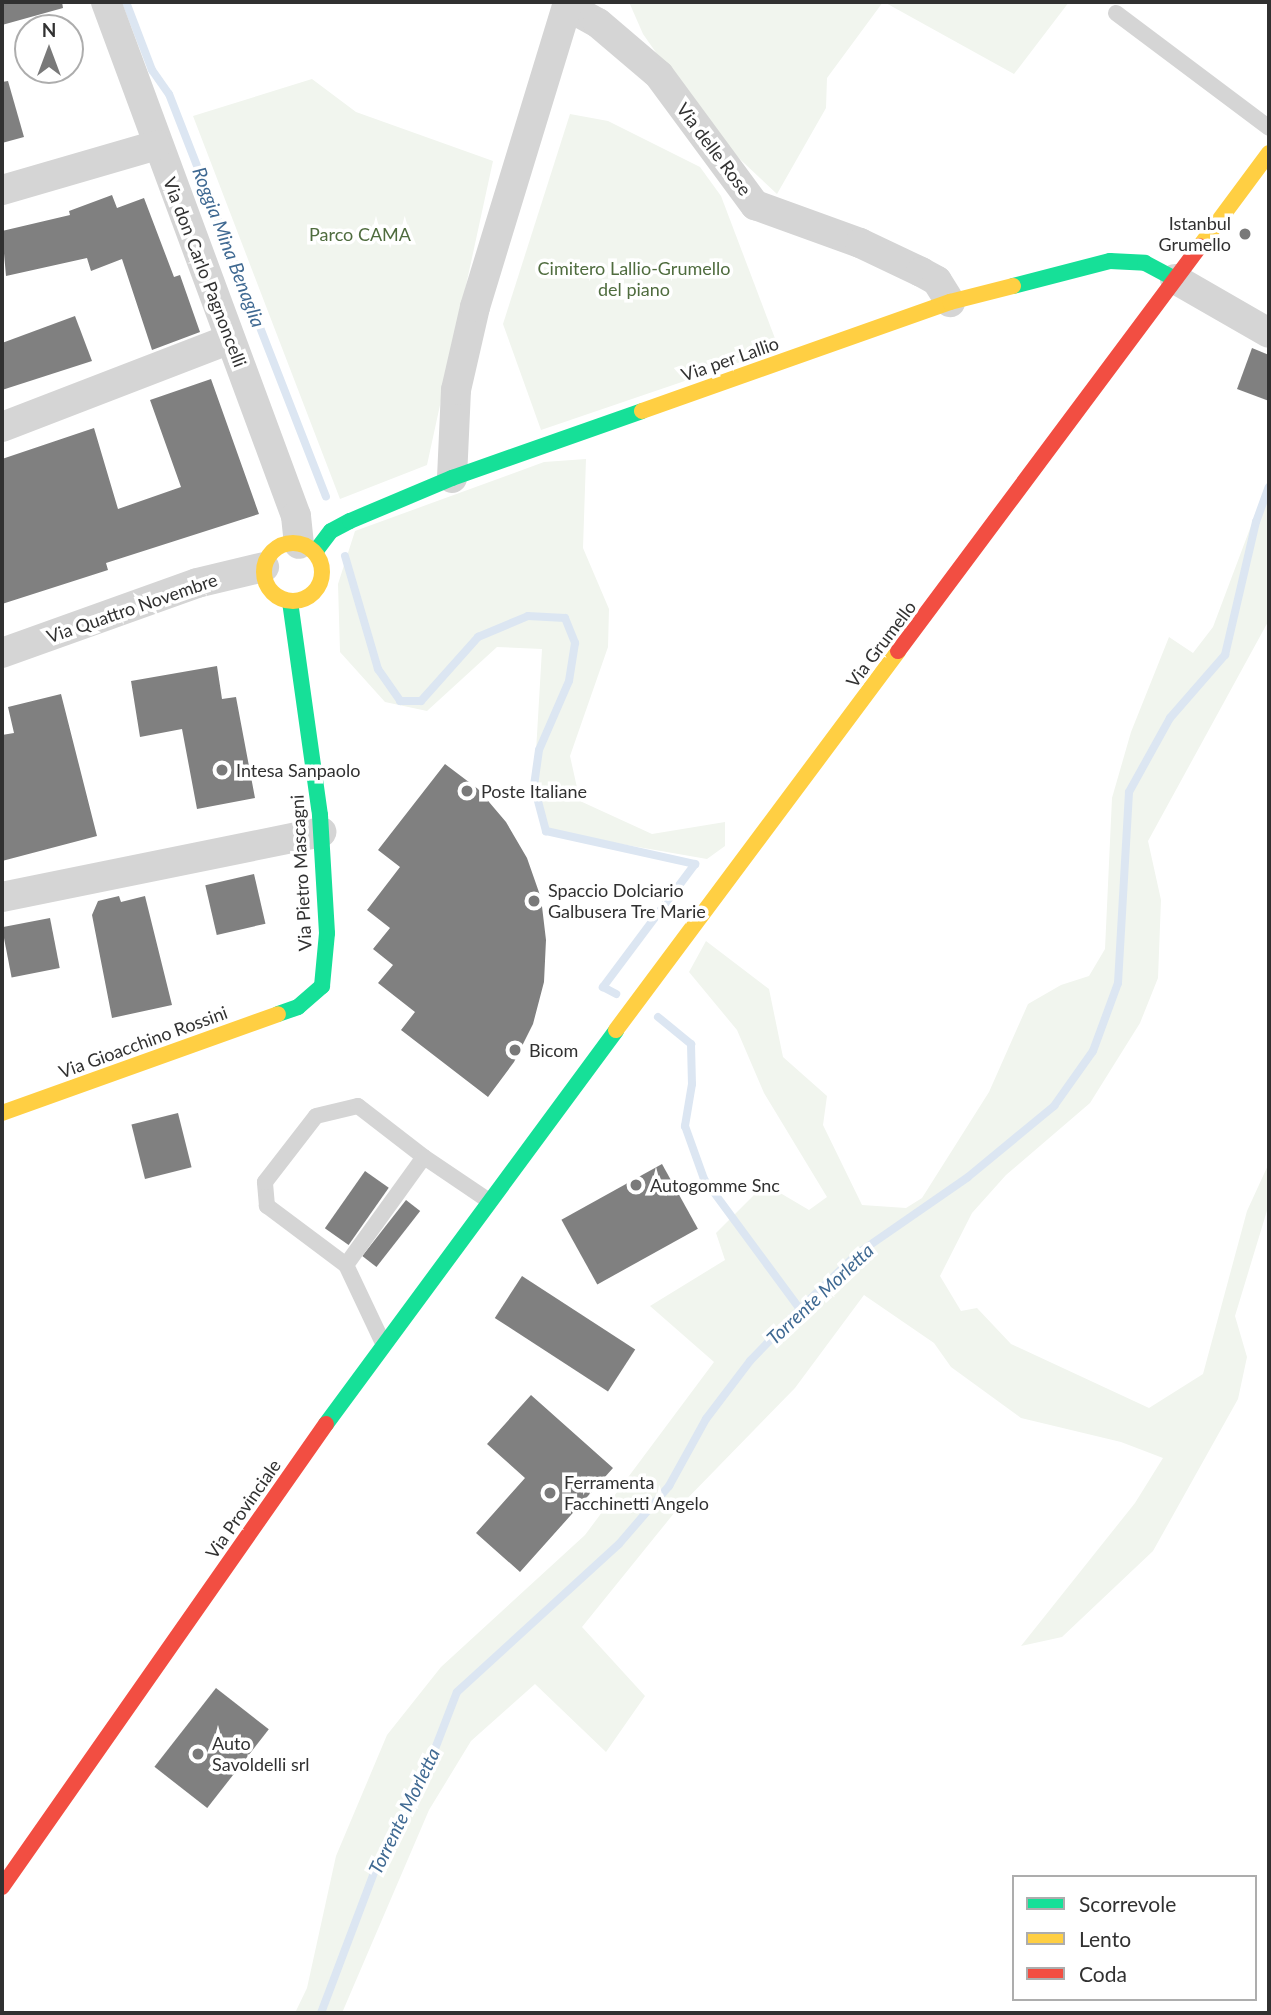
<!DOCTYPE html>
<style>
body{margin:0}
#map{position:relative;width:1271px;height:2015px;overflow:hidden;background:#fff;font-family:Lato,sans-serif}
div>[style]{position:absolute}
.green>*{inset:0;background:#f1f5ee}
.stream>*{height:8px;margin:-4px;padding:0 4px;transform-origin:4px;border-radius:4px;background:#dce6f2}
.building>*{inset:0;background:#808080;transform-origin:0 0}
.lane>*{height:16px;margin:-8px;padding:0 8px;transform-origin:8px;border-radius:8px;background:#d5d5d5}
.street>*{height:30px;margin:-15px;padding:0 15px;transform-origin:15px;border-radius:15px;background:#d5d5d5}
.fast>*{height:16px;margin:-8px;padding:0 8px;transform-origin:8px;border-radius:8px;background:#16e098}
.slow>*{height:16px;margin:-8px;padding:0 8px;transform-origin:8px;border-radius:8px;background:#ffcf43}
.slow>.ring{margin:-8px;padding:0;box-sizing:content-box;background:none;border:16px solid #ffcf43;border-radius:50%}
.jam>*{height:16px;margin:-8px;padding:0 8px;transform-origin:8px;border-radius:8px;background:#f24e42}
.dots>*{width:19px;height:19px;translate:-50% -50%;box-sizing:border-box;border:4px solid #fff;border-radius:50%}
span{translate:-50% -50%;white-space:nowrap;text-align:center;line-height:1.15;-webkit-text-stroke:7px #fff;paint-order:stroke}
.street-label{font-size:18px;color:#313131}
.poi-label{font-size:18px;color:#313131}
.right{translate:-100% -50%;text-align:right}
.left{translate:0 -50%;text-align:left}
.park-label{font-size:18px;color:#4f6c3e}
.water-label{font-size:19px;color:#3f6992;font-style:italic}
.frame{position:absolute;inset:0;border:4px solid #313131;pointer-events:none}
.legend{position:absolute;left:1012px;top:1875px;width:245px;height:126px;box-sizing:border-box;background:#fff;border:2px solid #adadad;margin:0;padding:9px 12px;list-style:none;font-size:21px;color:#313131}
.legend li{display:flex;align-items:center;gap:14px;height:35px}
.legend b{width:35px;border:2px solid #adadad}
.north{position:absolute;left:14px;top:14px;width:70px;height:70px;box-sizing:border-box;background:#fff;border:2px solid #adadad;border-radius:50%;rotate:0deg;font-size:19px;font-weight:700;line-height:28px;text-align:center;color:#313131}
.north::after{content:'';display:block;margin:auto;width:24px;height:32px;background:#797979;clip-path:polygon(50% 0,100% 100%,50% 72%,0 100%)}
</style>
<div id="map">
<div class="green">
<div style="clip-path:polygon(629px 2px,883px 2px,827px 78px,826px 108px,777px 194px,714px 135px,643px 34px)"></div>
<div style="clip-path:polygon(884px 2px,1069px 2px,1014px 74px)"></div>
<div style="clip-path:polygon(312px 79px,356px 112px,493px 161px,427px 465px,340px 499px,193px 116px)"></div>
<div style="clip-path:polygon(570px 114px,608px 121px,700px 167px,721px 196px,779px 349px,541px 430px,503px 324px)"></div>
<div style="clip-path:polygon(586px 459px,583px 548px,609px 609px,608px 647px,570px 756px,580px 801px,652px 834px,725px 822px,725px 846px,707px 859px,546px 831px,534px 786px,542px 649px,497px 647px,427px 711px,385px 702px,340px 652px,338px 584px,355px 531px,544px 462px)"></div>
<div style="clip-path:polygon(1269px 478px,1269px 620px,1148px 841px,1161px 900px,1158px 978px,1140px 1023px,1090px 1103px,1006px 1175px,972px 1213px,940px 1276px,961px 1311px,977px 1308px,1011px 1344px,1149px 1408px,1203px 1374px,1247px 1211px,1269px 1163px,1269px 1204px,1235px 1316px,1247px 1357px,1238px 1399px,1153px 1551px,1062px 1637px,1021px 1646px,1135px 1503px,1163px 1458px,1121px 1442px,1021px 1418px,951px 1367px,934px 1343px,864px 1295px,795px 1388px,679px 1507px,582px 1627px,645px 1696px,606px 1752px,535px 1684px,471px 1741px,429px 1810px,342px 2013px,295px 2013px,307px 1988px,336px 1856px,387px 1735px,441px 1667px,585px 1535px,714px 1362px,650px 1306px,725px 1260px,716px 1233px,765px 1184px,809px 1210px,827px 1197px,764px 1093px,737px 1030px,689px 972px,706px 941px,769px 989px,783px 1057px,827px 1096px,823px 1125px,862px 1205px,906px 1208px,922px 1198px,989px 1092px,1028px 1004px,1061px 985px,1089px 976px,1105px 949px,1112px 798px,1131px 732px,1169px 637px,1193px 653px,1213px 627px)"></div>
</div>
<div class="stream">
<div style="left:126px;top:2px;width:73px;rotate:69.1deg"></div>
<div style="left:152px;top:70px;width:29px;rotate:55deg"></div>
<div style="left:169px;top:94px;width:432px;rotate:68.7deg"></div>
<div style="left:345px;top:556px;width:118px;rotate:73.7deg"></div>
<div style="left:378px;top:669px;width:39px;rotate:55deg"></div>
<div style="left:400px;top:701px;width:21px"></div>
<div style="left:421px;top:701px;width:86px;rotate:-48.3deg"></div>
<div style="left:478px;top:637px;width:54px;rotate:-22.8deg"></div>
<div style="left:528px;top:616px;width:37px;rotate:3deg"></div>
<div style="left:565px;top:618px;width:27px;rotate:68deg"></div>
<div style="left:575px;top:643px;width:38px;rotate:99deg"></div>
<div style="left:569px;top:681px;width:75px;rotate:113.5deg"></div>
<div style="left:539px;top:750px;width:36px;rotate:98deg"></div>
<div style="left:534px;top:786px;width:47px;rotate:75.1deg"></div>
<div style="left:546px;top:831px;width:153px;rotate:12.5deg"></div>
<div style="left:695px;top:864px;width:154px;rotate:126.8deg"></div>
<div style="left:603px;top:987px;width:15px;rotate:28deg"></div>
<div style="left:658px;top:1017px;width:43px;rotate:39.3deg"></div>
<div style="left:691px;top:1044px;width:40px;rotate:88.6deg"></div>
<div style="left:692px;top:1084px;width:43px;rotate:99.5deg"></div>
<div style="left:685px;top:1126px;width:56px;rotate:70.3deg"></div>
<div style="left:704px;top:1179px;width:162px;rotate:53.6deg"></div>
<div style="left:321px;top:2013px;width:161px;rotate:-69.3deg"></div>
<div style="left:378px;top:1862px;width:94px;rotate:-61.2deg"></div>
<div style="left:423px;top:1780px;width:94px;rotate:-68.9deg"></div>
<div style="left:457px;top:1692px;width:219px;rotate:-42.4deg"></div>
<div style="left:619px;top:1544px;width:77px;rotate:-49.2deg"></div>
<div style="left:669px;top:1486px;width:77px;rotate:-61.1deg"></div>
<div style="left:706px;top:1419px;width:73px;rotate:-52.8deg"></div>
<div style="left:750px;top:1361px;width:72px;rotate:-46.1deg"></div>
<div style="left:800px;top:1309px;width:79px;rotate:-44deg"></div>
<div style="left:857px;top:1254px;width:135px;rotate:-34.7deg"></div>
<div style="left:968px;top:1177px;width:112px;rotate:-39.5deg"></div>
<div style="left:1054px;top:1106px;width:67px;rotate:-54.7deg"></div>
<div style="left:1093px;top:1051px;width:72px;rotate:-69.8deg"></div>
<div style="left:1118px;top:983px;width:191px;rotate:-86.7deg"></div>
<div style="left:1129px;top:792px;width:85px;rotate:-61deg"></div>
<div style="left:1170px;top:718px;width:84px;rotate:-48.9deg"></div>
<div style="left:1225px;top:655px;width:137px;rotate:-76.9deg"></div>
<div style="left:1256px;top:522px;width:37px;rotate:-70deg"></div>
</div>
<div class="building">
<div style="clip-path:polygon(2px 2px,62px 2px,63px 8px,2px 25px)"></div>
<div style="clip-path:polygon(8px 81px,24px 137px,2px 143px,2px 82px)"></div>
<div style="clip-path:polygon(112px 195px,117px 208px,144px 198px,174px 277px,180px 275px,200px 332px,152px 350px,122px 259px,91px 271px,87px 258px,6px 276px,2px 231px,70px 215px,69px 211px)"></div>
<div style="clip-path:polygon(75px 316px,92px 361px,2px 390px,2px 343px)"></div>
<div style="clip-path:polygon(1252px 348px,1269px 355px,1269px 401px,1237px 389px)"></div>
<div style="clip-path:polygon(211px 379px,259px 514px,106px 563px,108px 570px,2px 604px,2px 459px,94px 428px,118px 509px,181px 487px,150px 400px)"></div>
<div style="clip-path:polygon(217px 666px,222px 699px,236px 697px,255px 798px,197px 809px,182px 729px,140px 737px,131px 681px)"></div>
<div style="clip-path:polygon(61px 694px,97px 836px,2px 861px,2px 735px,14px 733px,8px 707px)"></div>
<div style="clip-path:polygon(445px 764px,478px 789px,506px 822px,527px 858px,541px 898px,546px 940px,544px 982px,533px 1024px,514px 1062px,488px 1097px,401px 1030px,415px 1012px,378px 983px,393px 965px,373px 949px,390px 928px,367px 910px,400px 867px,378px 850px)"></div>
<div style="left:254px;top:874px;width:51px;height:50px;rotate:77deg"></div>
<div style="clip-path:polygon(119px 896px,121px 902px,145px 896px,172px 1005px,112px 1018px,92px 915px,98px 901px)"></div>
<div style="left:50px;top:918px;width:51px;height:49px;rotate:79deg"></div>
<div style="left:178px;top:1113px;width:56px;height:48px;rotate:76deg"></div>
<div style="left:662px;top:1164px;width:74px;height:115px;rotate:61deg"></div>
<div style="left:365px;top:1171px;width:29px;height:70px;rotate:35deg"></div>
<div style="left:406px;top:1200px;width:18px;height:71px;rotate:38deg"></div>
<div style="left:522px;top:1276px;width:135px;height:50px;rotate:33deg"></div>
<div style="clip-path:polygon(531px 1395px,613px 1468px,520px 1572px,476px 1533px,525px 1478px,487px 1444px)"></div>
<div style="left:216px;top:1688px;width:67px;height:100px;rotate:38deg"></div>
</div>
<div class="lane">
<div style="left:1116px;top:13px;width:191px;rotate:36.9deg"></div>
<div style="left:346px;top:1265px;width:99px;rotate:-143.2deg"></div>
<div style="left:267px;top:1206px;width:24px;rotate:-95deg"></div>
<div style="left:265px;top:1182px;width:83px;rotate:-52.3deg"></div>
<div style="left:316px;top:1116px;width:43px;rotate:-13.4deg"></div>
<div style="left:358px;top:1106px;width:83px;rotate:37.7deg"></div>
<div style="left:382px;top:1341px;width:84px;rotate:-115.3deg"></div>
<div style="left:346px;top:1265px;width:133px;rotate:-54.2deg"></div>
<div style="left:424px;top:1157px;width:78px;rotate:34.1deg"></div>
</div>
<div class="street">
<div style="left:106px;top:2px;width:548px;rotate:69.71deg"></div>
<div style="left:296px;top:516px;width:28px;rotate:84deg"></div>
<div style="left:567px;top:6px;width:35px;rotate:29deg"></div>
<div style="left:598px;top:23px;width:80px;rotate:40.4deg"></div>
<div style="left:659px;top:75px;width:162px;rotate:53.6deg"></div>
<div style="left:755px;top:205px;width:112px;rotate:19.9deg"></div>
<div style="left:860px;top:243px;width:68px;rotate:25.4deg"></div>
<div style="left:921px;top:272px;width:18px;rotate:29deg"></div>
<div style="left:937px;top:281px;width:25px;rotate:58deg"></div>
<div style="left:2px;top:190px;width:161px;rotate:-16.2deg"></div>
<div style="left:1175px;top:279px;width:108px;rotate:29.9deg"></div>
<div style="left:2px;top:427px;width:244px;rotate:-21.1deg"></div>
<div style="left:452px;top:478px;width:88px;rotate:-87.4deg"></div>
<div style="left:456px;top:390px;width:85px;rotate:-77.1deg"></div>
<div style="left:475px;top:307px;width:319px;rotate:-73deg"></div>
<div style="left:2px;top:653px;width:207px;rotate:-19.7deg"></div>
<div style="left:197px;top:583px;width:69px;rotate:-13.4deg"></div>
<div style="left:2px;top:897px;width:326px;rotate:-11.5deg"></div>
</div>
<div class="fast">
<div style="left:1013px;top:286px;width:100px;rotate:-14.5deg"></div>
<div style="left:1110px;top:261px;width:35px;rotate:3deg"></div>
<div style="left:1145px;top:263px;width:34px;rotate:28deg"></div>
<div style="left:315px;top:552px;width:26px;rotate:-53deg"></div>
<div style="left:331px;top:531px;width:21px;rotate:-28deg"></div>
<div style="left:350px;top:521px;width:111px;rotate:-22.9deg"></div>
<div style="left:452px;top:478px;width:201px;rotate:-19.4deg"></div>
<div style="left:278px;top:1014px;width:21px;rotate:-19deg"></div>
<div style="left:298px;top:1007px;width:32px;rotate:-41deg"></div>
<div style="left:322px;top:986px;width:53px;rotate:-84.6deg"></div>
<div style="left:327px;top:933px;width:118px;rotate:-93.4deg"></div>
<div style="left:320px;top:815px;width:216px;rotate:-98deg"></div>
<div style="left:326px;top:1424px;width:489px;rotate:-53.6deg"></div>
</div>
<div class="slow">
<div style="left:1200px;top:246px;width:116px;rotate:-53.4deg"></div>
<div style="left:642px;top:411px;width:327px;rotate:-19.5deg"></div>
<div style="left:950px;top:302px;width:65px;rotate:-14.3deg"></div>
<div class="ring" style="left:264px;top:543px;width:42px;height:42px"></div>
<div style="left:616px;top:1030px;width:472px;rotate:-53.3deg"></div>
<div style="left:2px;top:1113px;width:293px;rotate:-19.7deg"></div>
</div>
<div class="jam">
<div style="left:898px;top:651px;width:505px;rotate:-53.29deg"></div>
<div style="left:2px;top:1887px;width:565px;rotate:-55.02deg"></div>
</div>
<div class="dots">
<div style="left:1245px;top:234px;background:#797979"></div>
<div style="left:222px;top:770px;background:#797979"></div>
<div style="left:467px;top:791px;background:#797979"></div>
<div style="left:534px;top:901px;background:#797979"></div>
<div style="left:515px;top:1050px;background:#797979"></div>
<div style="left:636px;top:1185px;background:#797979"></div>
<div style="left:550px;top:1493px;background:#797979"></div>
<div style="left:198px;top:1754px;background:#797979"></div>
</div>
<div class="street-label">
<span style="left:714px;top:149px;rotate:53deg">Via delle Rose</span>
<span style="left:205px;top:272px;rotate:69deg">Via don Carlo Pagnoncelli</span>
<span style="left:730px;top:359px;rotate:-19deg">Via per Lallio</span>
<span style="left:132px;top:608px;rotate:-19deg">Via Quattro Novembre</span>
<span style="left:881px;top:644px;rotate:-53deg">Via Grumello</span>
<span style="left:301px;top:873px;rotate:-93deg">Via Pietro Mascagni</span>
<span style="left:143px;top:1042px;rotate:-20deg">Via Gioacchino Rossini</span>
<span style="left:243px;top:1509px;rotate:-55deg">Via Provinciale</span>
</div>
<div class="poi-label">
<span class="right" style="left:1231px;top:234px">Istanbul<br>Grumello</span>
<span class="left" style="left:236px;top:770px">Intesa Sanpaolo</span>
<span class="left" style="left:481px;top:791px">Poste Italiane</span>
<span class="left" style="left:548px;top:901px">Spaccio Dolciario<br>Galbusera Tre Marie</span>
<span class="left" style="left:529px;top:1050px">Bicom</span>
<span class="left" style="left:650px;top:1185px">Autogomme Snc</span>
<span class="left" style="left:564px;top:1493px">Ferramenta<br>Facchinetti Angelo</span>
<span class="left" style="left:212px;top:1754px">Auto<br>Savoldelli srl</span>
</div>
<div class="park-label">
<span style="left:360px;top:234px">Parco CAMA</span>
<span style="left:634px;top:279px">Cimitero Lallio-Grumello<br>del piano</span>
</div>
<div class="water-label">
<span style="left:229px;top:247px;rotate:69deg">Roggia Mina Benaglia</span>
<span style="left:820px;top:1294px;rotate:-43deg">Torrente Morletta</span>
<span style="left:404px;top:1811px;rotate:-64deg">Torrente Morletta</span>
</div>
<div class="frame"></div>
<ul class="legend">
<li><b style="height:9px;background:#16e098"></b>Scorrevole</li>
<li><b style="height:9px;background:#ffcf43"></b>Lento</li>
<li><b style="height:9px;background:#f24e42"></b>Coda</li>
</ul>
<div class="north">N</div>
</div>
